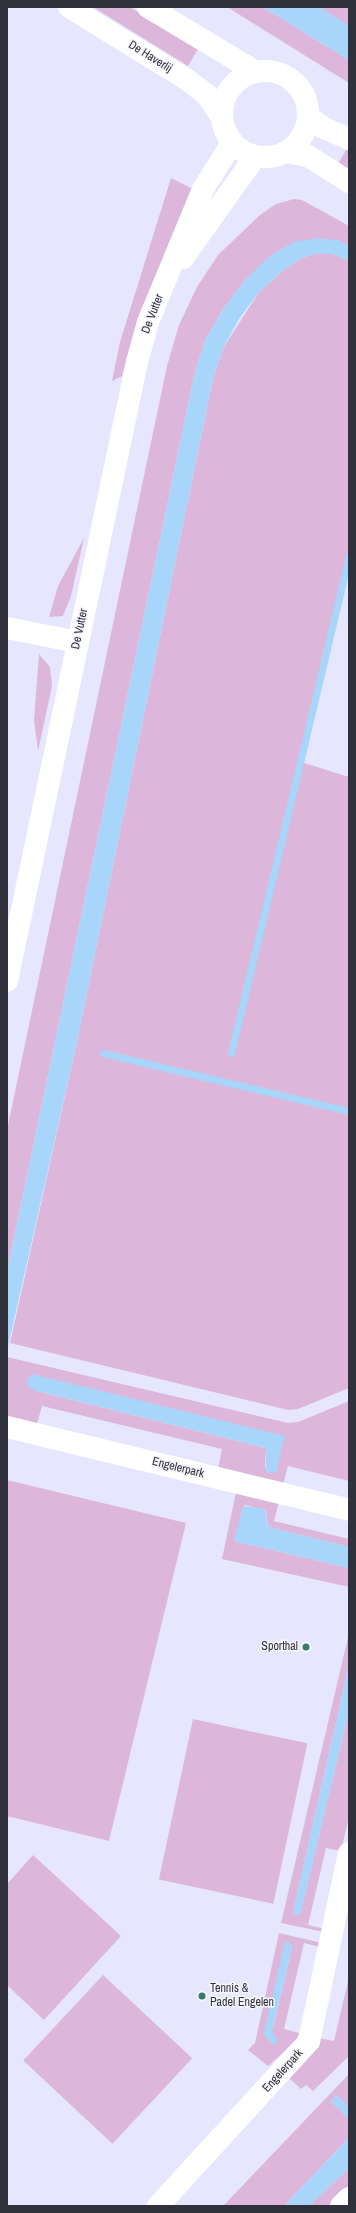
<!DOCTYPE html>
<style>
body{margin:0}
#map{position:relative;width:356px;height:2213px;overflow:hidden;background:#e6e7fe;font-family:"Archivo Narrow",sans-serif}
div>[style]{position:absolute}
.green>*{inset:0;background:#dcb7db;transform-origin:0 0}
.water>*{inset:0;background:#a7d6fa}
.stream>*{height:7px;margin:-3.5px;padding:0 3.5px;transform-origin:3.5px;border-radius:3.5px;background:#a7d6fa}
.minor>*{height:22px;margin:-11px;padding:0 11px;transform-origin:11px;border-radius:11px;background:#fff}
.tertiary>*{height:22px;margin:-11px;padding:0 11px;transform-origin:11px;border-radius:11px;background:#fff}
.tertiary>.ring{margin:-11px;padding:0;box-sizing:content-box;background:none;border:22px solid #fff;border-radius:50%}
.dots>*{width:11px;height:11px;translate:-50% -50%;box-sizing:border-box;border:2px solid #f5f5fb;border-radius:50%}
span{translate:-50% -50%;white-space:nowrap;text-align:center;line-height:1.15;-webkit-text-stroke:3px #f5f5fb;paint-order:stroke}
.street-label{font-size:12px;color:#30313c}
.poi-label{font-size:12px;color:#30313c}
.right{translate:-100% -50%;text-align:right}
.left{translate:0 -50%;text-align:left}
.frame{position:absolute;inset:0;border:8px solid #30313c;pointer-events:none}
</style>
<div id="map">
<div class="green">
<div style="clip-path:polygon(93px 7px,130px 7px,198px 49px,188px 66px)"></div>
<div style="clip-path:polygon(227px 7px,263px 7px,349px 60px,349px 83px)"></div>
<div style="clip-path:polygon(319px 7px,349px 7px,349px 26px,322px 9px)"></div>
<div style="clip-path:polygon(348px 147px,349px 148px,349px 170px,339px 162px)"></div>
<div style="clip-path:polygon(171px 178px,195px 190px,140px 313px,122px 376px,112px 381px,120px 342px)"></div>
<div style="clip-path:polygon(294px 199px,302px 200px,349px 226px,349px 246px,337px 240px,246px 279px,224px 308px,206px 338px,195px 372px,7px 1272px,7px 1130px,167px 366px,179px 325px,197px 287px,218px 255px,260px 215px,276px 204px)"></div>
<div style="clip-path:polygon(313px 254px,333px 254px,349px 261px,349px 556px,301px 762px,349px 777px,349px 1388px,298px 1409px,288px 1410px,10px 1343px,76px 1046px,213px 378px,223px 348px,259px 292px,282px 271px,300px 259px)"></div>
<div style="clip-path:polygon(84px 538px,71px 596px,63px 616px,49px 617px,58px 586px)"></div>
<div style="clip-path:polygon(39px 654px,50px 667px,52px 686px,38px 751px,34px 720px)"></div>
<div style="clip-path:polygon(evenodd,7px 1357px,288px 1423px,298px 1422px,349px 1401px,349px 1481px,288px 1466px,283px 1485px,218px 1469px,222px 1449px,42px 1406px,37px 1424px,7px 1416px,7px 1357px,33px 1390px,284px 1437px,265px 1468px,266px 1448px,33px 1390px)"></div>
<div style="clip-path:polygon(7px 1480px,186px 1523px,109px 1841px,7px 1816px)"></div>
<div style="clip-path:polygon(236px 1492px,279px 1502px,274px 1521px,349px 1539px,349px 1547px,268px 1527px,266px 1511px,245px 1505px,234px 1541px,349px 1568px,349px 1587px,222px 1559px)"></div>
<div style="clip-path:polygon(349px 1633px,349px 1665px,293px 1913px,300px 1914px,349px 1710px,349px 1817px,341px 1851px,326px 1848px,308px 1925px,325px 1929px,324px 1932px,281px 1923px)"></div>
<div style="left:193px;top:1719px;width:117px;height:164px;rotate:12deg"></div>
<div style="clip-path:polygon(33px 1855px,121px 1936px,44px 2020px,7px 1985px,7px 1884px)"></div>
<div style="clip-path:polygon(evenodd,279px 1933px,322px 1943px,320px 1947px,304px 1943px,284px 2029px,299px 2033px,297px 2040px,268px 2066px,248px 2050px,255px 2043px,279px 1933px,289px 1942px,292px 1947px,272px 2032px,289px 1942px)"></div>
<div style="left:103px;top:1975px;width:122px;height:117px;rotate:43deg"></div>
<div style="clip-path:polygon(349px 1977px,349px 2056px,313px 2091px,306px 2085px,301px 2089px,289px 2078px,319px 2038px,334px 2041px)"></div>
<div style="clip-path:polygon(349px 2074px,349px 2107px,336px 2095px,331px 2101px,349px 2119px,349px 2138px,284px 2206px,223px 2206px)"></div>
<div style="clip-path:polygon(349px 2168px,349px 2185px,329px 2206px,309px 2206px)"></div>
</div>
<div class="water">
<div style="clip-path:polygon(263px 7px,319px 7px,349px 26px,349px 60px)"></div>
<div style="clip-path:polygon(316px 238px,337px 240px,349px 246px,349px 261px,333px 254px,313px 254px,300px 259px,282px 271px,259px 292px,239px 319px,223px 348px,213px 378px,76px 1046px,7px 1351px,7px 1272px,195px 372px,206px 338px,224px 308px,246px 279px,271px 255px,294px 242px)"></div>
<div style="clip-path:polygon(32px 1374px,285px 1436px,276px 1472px,266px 1473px,266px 1448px,33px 1390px,28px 1386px,27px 1379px)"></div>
<div style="clip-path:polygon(243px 1506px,265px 1509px,268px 1527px,349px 1547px,349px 1568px,234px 1541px)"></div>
<div style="clip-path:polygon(349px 1665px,349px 1710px,300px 1915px,293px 1913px)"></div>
<div style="clip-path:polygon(285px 1942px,291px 1943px,292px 1947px,272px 2031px,278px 2041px,274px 2045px,265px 2037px,264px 2032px)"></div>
<div style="clip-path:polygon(336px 2095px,349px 2107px,349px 2119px,331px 2101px)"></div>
<div style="clip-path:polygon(349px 2138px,349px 2168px,309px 2206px,284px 2206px)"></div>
</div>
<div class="stream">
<div style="left:103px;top:1053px;width:253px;rotate:13.3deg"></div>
<div style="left:231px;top:1053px;width:511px;rotate:-76.64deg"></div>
</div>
<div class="minor">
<div style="left:7px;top:628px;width:72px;rotate:11.2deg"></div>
<div style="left:7px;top:1427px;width:352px;rotate:13.6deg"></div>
<div style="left:158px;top:2206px;width:224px;rotate:-47.5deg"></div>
<div style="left:309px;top:2041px;width:192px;rotate:-78deg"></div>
<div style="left:341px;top:2206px;width:11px;rotate:-45deg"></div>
</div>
<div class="tertiary">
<div style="left:69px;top:7px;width:137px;rotate:31.6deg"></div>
<div style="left:186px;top:79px;width:26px;rotate:37deg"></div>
<div style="left:207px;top:95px;width:27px;rotate:57deg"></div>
<div style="left:148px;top:7px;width:126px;rotate:31deg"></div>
<div class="ring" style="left:222px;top:71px;width:64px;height:64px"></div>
<div style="left:308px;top:116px;width:18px;rotate:38deg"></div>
<div style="left:322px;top:127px;width:30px;rotate:24deg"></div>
<div style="left:286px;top:152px;width:22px;rotate:10deg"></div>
<div style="left:308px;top:156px;width:49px;rotate:32.4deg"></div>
<div style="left:183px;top:258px;width:124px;rotate:-54.5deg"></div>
<div style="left:7px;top:981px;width:633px;rotate:-78.14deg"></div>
<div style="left:137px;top:362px;width:41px;rotate:-74.6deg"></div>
<div style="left:148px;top:322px;width:144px;rotate:-67.5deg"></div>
<div style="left:203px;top:189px;width:54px;rotate:-57.8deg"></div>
</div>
<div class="dots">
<div style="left:306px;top:1647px;background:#367a6e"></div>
<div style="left:202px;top:1996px;background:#367a6e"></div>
</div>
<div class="street-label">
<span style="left:150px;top:57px;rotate:32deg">De Haverlij</span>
<span style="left:153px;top:314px;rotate:-69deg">De Vutter</span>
<span style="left:80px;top:629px;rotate:-78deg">De Vutter</span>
<span style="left:178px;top:1468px;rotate:14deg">Engelerpark</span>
<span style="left:283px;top:2071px;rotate:-48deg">Engelerpark</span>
</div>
<div class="poi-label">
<span class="right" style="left:298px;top:1647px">Sporthal</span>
<span class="left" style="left:210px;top:1996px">Tennis &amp;<br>Padel Engelen</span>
</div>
<div class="frame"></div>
</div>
